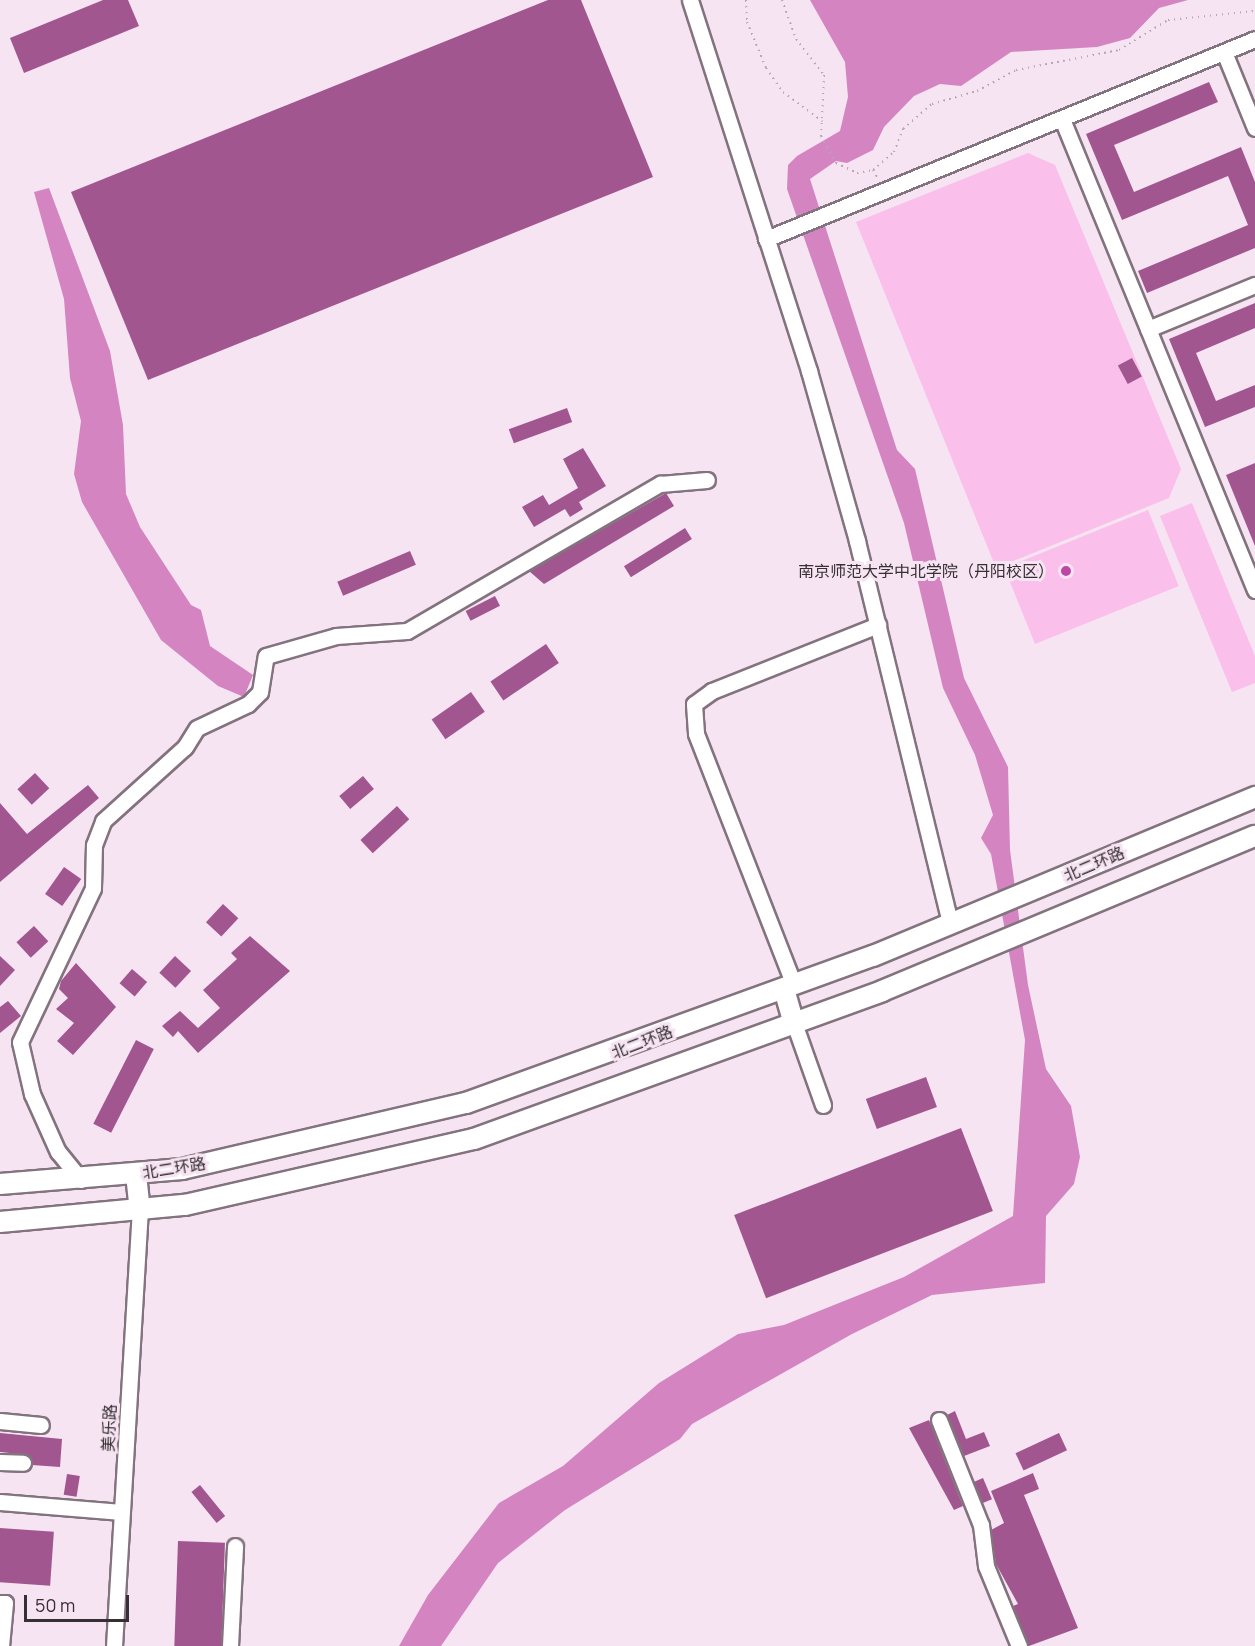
<!DOCTYPE html>
<meta charset="utf-8">
<style>
body{margin:0}
#map{position:relative;width:1255px;height:1646px;overflow:hidden;background:#f7e4f2;font-family:Manrope,"Noto Sans SC",sans-serif}
div>[style]{position:absolute}
.green>*{inset:0;background:#fabfea;transform-origin:0 0}
.water>*{inset:0;background:#d484c1}
.building>*{inset:0;background:#a25690;transform-origin:0 0}
.path>*{height:2px;margin-top:-1px;transform-origin:0;background:repeating-linear-gradient(90deg,#b5a6b1 0 1.5px,transparent 0 6px)}
.roads{filter:drop-shadow(2px 0 #83737e) drop-shadow(-2px 0 #83737e) drop-shadow(0 2px #83737e) drop-shadow(0 -2px #83737e)}
.minor>*{height:15px;margin:-7.5px;padding:0 7.5px;transform-origin:7.5px;border-radius:7.5px;background:#fff}
.major>*{height:20px;margin:-10px;padding:0 10px;transform-origin:10px;border-radius:10px;background:#fff}
.dots>*{width:16px;height:16px;translate:-50% -50%;box-sizing:border-box;border:3px solid #f7e4f2;border-radius:50%}
span{translate:-50% -50%;white-space:nowrap;text-align:center;line-height:1.15;-webkit-text-stroke:6px #f7e4f2;paint-order:stroke}
.poi-label{font-size:16px;color:#362f34}
.right{translate:-100% -50%;text-align:right}
.street-label{font-size:16px;color:#362f34}
.scale{position:absolute;left:24px;top:1595px;width:105px;height:27px;box-sizing:border-box;border:3px solid #362f34;border-top:0;padding-left:8px;font-size:18px;line-height:21px;white-space:nowrap;color:#362f34;-webkit-text-stroke:4px #f7e4f2;paint-order:stroke}
</style>
<div id="map">
<div class="green">
<div style="clip-path:polygon(1028px 153px,1055px 165px,1181px 469px,1169px 498px,996px 568px,856px 222px)"></div>
<div style="clip-path:polygon(1192px 503px,1255px 656px,1255px 683px,1232px 692px,1160px 516px)"></div>
<div style="left:1148px;top:510px;width:82px;height:155px;rotate:68deg"></div>
</div>
<div class="water">
<div style="clip-path:polygon(810px 0,1188px 0,1159px 8px,1130px 38px,1097px 47px,1011px 52px,961px 86px,940px 84px,914px 96px,884px 127px,873px 150px,847px 163px,836px 161px,810px 179px,897px 450px,915px 469px,964px 678px,1008px 767px,1010px 850px,1028px 985px,1046px 1069px,1071px 1106px,1080px 1157px,1074px 1184px,1046px 1216px,1045px 1283px,932px 1295px,852px 1334px,692px 1424px,680px 1439px,565px 1510px,498px 1563px,441px 1646px,399px 1646px,428px 1595px,499px 1503px,563px 1466px,659px 1383px,738px 1334px,784px 1325px,904px 1277px,1013px 1216px,1025px 1040px,991px 854px,981px 838px,993px 815px,975px 755px,943px 688px,904px 523px,787px 189px,788px 165px,797px 156px,840px 131px,848px 97px,845px 62px)"></div>
<div style="clip-path:polygon(49px 188px,110px 351px,123px 425px,126px 494px,140px 527px,191px 605px,201px 610px,210px 646px,253px 675px,244px 697px,218px 686px,161px 640px,82px 502px,74px 474px,81px 421px,70px 378px,64px 299px,34px 192px)"></div>
</div>
<div class="building">
<div style="clip-path:polygon(103px 0,128px 0,139px 26px,24px 73px,10px 38px)"></div>
<div style="clip-path:polygon(548px 0,581px 0,653px 177px,148px 380px,71px 192px)"></div>
<div style="clip-path:polygon(1209px 82px,1218px 102px,1114px 145px,1134px 192px,1241px 147px,1255px 182px,1255px 248px,1147px 293px,1138px 271px,1248px 225px,1228px 176px,1122px 220px,1086px 134px)"></div>
<div style="clip-path:polygon(1255px 303px,1255px 328px,1196px 353px,1216px 401px,1255px 385px,1255px 407px,1205px 427px,1169px 339px)"></div>
<div style="left:1132px;top:358px;width:21px;height:16px;rotate:62deg"></div>
<div style="left:567px;top:408px;width:15px;height:62px;rotate:70deg"></div>
<div style="clip-path:polygon(583px 448px,606px 486px,579px 502px,583px 509px,570px 517px,565px 509px,534px 527px,522px 507px,543px 495px,549px 505px,578px 488px,563px 459px)"></div>
<div style="clip-path:polygon(1255px 463px,1255px 546px,1226px 475px)"></div>
<div style="clip-path:polygon(666px 493px,674px 506px,544px 584px,529px 571px)"></div>
<div style="left:685px;top:528px;width:13px;height:72px;rotate:58deg"></div>
<div style="left:410px;top:551px;width:15px;height:79px;rotate:67deg"></div>
<div style="left:495px;top:596px;width:11px;height:33px;rotate:63deg"></div>
<div style="left:546px;top:644px;width:23px;height:67px;rotate:56deg"></div>
<div style="left:471px;top:692px;width:24px;height:48px;rotate:55deg"></div>
<div style="left:35px;top:773px;width:21px;height:24px;rotate:47deg"></div>
<div style="left:363px;top:776px;width:17px;height:31px;rotate:50deg"></div>
<div style="clip-path:polygon(88px 785px,99px 798px,0 882px,0 803px,27px 834px)"></div>
<div style="left:397px;top:806px;width:18px;height:50px;rotate:47deg"></div>
<div style="left:64px;top:867px;width:21px;height:33px;rotate:35deg"></div>
<div style="left:223px;top:904px;width:21px;height:25px;rotate:43deg"></div>
<div style="left:34px;top:926px;width:21px;height:24px;rotate:47deg"></div>
<div style="clip-path:polygon(250px 936px,290px 971px,198px 1053px,178px 1031px,173px 1037px,162px 1026px,180px 1011px,198px 1028px,220px 1008px,203px 990px,237px 959px,231px 953px)"></div>
<div style="clip-path:polygon(0 956px,15px 970px,0 986px)"></div>
<div style="left:175px;top:956px;width:22px;height:23px;rotate:43deg"></div>
<div style="clip-path:polygon(76px 963px,116px 1007px,73px 1055px,57px 1041px,74px 1023px,56px 1009px,68px 998px,59px 989px,61px 981px)"></div>
<div style="left:132px;top:969px;width:20px;height:19px;rotate:41deg"></div>
<div style="clip-path:polygon(8px 1001px,21px 1016px,0 1033px,0 1007px)"></div>
<div style="left:136px;top:1040px;width:20px;height:94px;rotate:27deg"></div>
<div style="left:926px;top:1077px;width:32px;height:64px;rotate:70deg"></div>
<div style="left:961px;top:1128px;width:89px;height:243px;rotate:69deg"></div>
<div style="clip-path:polygon(955px 1411px,966px 1439px,984px 1432px,990px 1446px,964px 1456px,947px 1415px)"></div>
<div style="clip-path:polygon(929px 1420px,963px 1506px,954px 1510px,909px 1428px)"></div>
<div style="clip-path:polygon(0 1433px,62px 1439px,60px 1467px,32px 1465px,28px 1455px,0 1452px)"></div>
<div style="left:1059px;top:1433px;width:19px;height:48px;rotate:65deg"></div>
<div style="clip-path:polygon(1033px 1473px,1039px 1489px,1024px 1495px,1078px 1628px,1029px 1646px,1013px 1606px,1018px 1604px,996px 1564px,991px 1530px,1004px 1523px,991px 1491px)"></div>
<div style="left:67px;top:1474px;width:13px;height:21px;rotate:9deg"></div>
<div style="left:983px;top:1478px;width:23px;height:10px;rotate:67deg"></div>
<div style="left:200px;top:1485px;width:40px;height:11px;rotate:51deg"></div>
<div style="left:0;top:1528px;width:54px;height:54px;rotate:4deg"></div>
<div style="left:178px;top:1541px;width:47px;height:105px;rotate:2deg"></div>
</div>
<div class="path">
<div style="left:746px;top:0;width:22px;rotate:87deg"></div>
<div style="left:747px;top:22px;width:50px;rotate:67.6deg"></div>
<div style="left:766px;top:68px;width:29px;rotate:55deg"></div>
<div style="left:783px;top:92px;width:49px;rotate:36.6deg"></div>
<div style="left:782px;top:0;width:41px;rotate:70.3deg"></div>
<div style="left:796px;top:39px;width:46px;rotate:52.1deg"></div>
<div style="left:824px;top:75px;width:61px;rotate:92.8deg"></div>
<div style="left:821px;top:136px;width:31px;rotate:61deg"></div>
<div style="left:836px;top:163px;width:23px;rotate:25deg"></div>
<div style="left:857px;top:173px;width:16px;rotate:-11deg"></div>
<div style="left:873px;top:170px;width:8px;rotate:60deg"></div>
<div style="left:873px;top:170px;width:28px;rotate:-41deg"></div>
<div style="left:894px;top:152px;width:25px;rotate:-69deg"></div>
<div style="left:903px;top:129px;width:38px;rotate:-41deg"></div>
<div style="left:932px;top:104px;width:47px;rotate:-16.1deg"></div>
<div style="left:977px;top:91px;width:44px;rotate:-28.3deg"></div>
<div style="left:1016px;top:70px;width:105px;rotate:-11deg"></div>
<div style="left:1119px;top:50px;width:57px;rotate:-31.5deg"></div>
<div style="left:1168px;top:20px;width:87px;rotate:-5.9deg"></div>
</div>
<div class="roads">
<div class="minor">
<div style="left:690px;top:0;width:390px;rotate:72.2deg"></div>
<div style="left:809px;top:371px;width:177px;rotate:74.2deg"></div>
<div style="left:857px;top:541px;width:393px;rotate:76.3deg"></div>
<div style="left:1224px;top:52px;width:82px;rotate:67.8deg"></div>
<div style="left:1062px;top:119px;width:509px;rotate:67.72deg"></div>
<div style="left:766px;top:239px;width:528px;rotate:-22.24deg"></div>
<div style="left:1148px;top:329px;width:116px;rotate:-22.4deg"></div>
<div style="left:794px;top:985px;width:270px;rotate:-111.3deg"></div>
<div style="left:696px;top:733px;width:29px;rotate:-94deg"></div>
<div style="left:694px;top:704px;width:22px;rotate:-36deg"></div>
<div style="left:712px;top:691px;width:179px;rotate:-21.7deg"></div>
<div style="left:794px;top:1023px;width:87px;rotate:70.5deg"></div>
<div style="left:81px;top:1180px;width:36px;rotate:-129deg"></div>
<div style="left:58px;top:1152px;width:64px;rotate:-114.1deg"></div>
<div style="left:32px;top:1094px;width:53px;rotate:-103deg"></div>
<div style="left:20px;top:1042px;width:170px;rotate:-64.6deg"></div>
<div style="left:93px;top:888px;width:43px;rotate:-88.7deg"></div>
<div style="left:94px;top:845px;width:26px;rotate:-69deg"></div>
<div style="left:103px;top:821px;width:110px;rotate:-42.1deg"></div>
<div style="left:185px;top:747px;width:22px;rotate:-58deg"></div>
<div style="left:197px;top:728px;width:56px;rotate:-25.2deg"></div>
<div style="left:248px;top:704px;width:17px;rotate:-45deg"></div>
<div style="left:260px;top:692px;width:36px;rotate:-81deg"></div>
<div style="left:266px;top:656px;width:73px;rotate:-15.9deg"></div>
<div style="left:336px;top:636px;width:71px;rotate:-4deg"></div>
<div style="left:407px;top:631px;width:293px;rotate:-30.2deg"></div>
<div style="left:660px;top:484px;width:47px;rotate:-4.9deg"></div>
<div style="left:939px;top:1420px;width:113px;rotate:68.2deg"></div>
<div style="left:981px;top:1525px;width:41px;rotate:83deg"></div>
<div style="left:986px;top:1566px;width:87px;rotate:67.6deg"></div>
<div style="left:0;top:1421px;width:41px;rotate:5.6deg"></div>
<div style="left:0;top:1462px;width:23px;rotate:2deg"></div>
<div style="left:0;top:1502px;width:122px;rotate:4.7deg"></div>
<div style="left:0;top:1603px;width:5px"></div>
<div style="left:5px;top:1603px;width:43px;rotate:95.3deg"></div>
<div style="left:114px;top:1646px;width:435px;rotate:-86.6deg"></div>
<div style="left:230px;top:1646px;width:100px;rotate:-87.1deg"></div>
</div>
<div class="major">
<div style="left:784px;top:989px;width:35px;rotate:74deg"></div>
<div style="left:136px;top:1174px;width:38px;rotate:84deg"></div>
<div style="left:0;top:1184px;width:183px;rotate:-4.7deg"></div>
<div style="left:182px;top:1169px;width:292px;rotate:-13.1deg"></div>
<div style="left:466px;top:1103px;width:433px;rotate:-19.9deg"></div>
<div style="left:873px;top:956px;width:414px;rotate:-22.6deg"></div>
<div style="left:0;top:1222px;width:186px;rotate:-5.3deg"></div>
<div style="left:185px;top:1205px;width:296px;rotate:-12.9deg"></div>
<div style="left:474px;top:1139px;width:434px;rotate:-19.9deg"></div>
<div style="left:882px;top:991px;width:404px;rotate:-22.6deg"></div>
</div>
</div>
<div class="dots">
<div style="left:1066px;top:571px;background:#bb49a4"></div>
</div>
<div class="poi-label">
<span class="right" style="left:1054px;top:571px">南京师范大学中北学院（丹阳校区）</span>
</div>
<div class="street-label">
<span style="left:1094px;top:864px;rotate:-23deg">北二环路</span>
<span style="left:642px;top:1042px;rotate:-21deg">北二环路</span>
<span style="left:174px;top:1168px;rotate:-9deg">北二环路</span>
<span style="left:109px;top:1428px;rotate:-87deg">美乐路</span>
</div>
<div class="scale">50 m</div>
</div>
